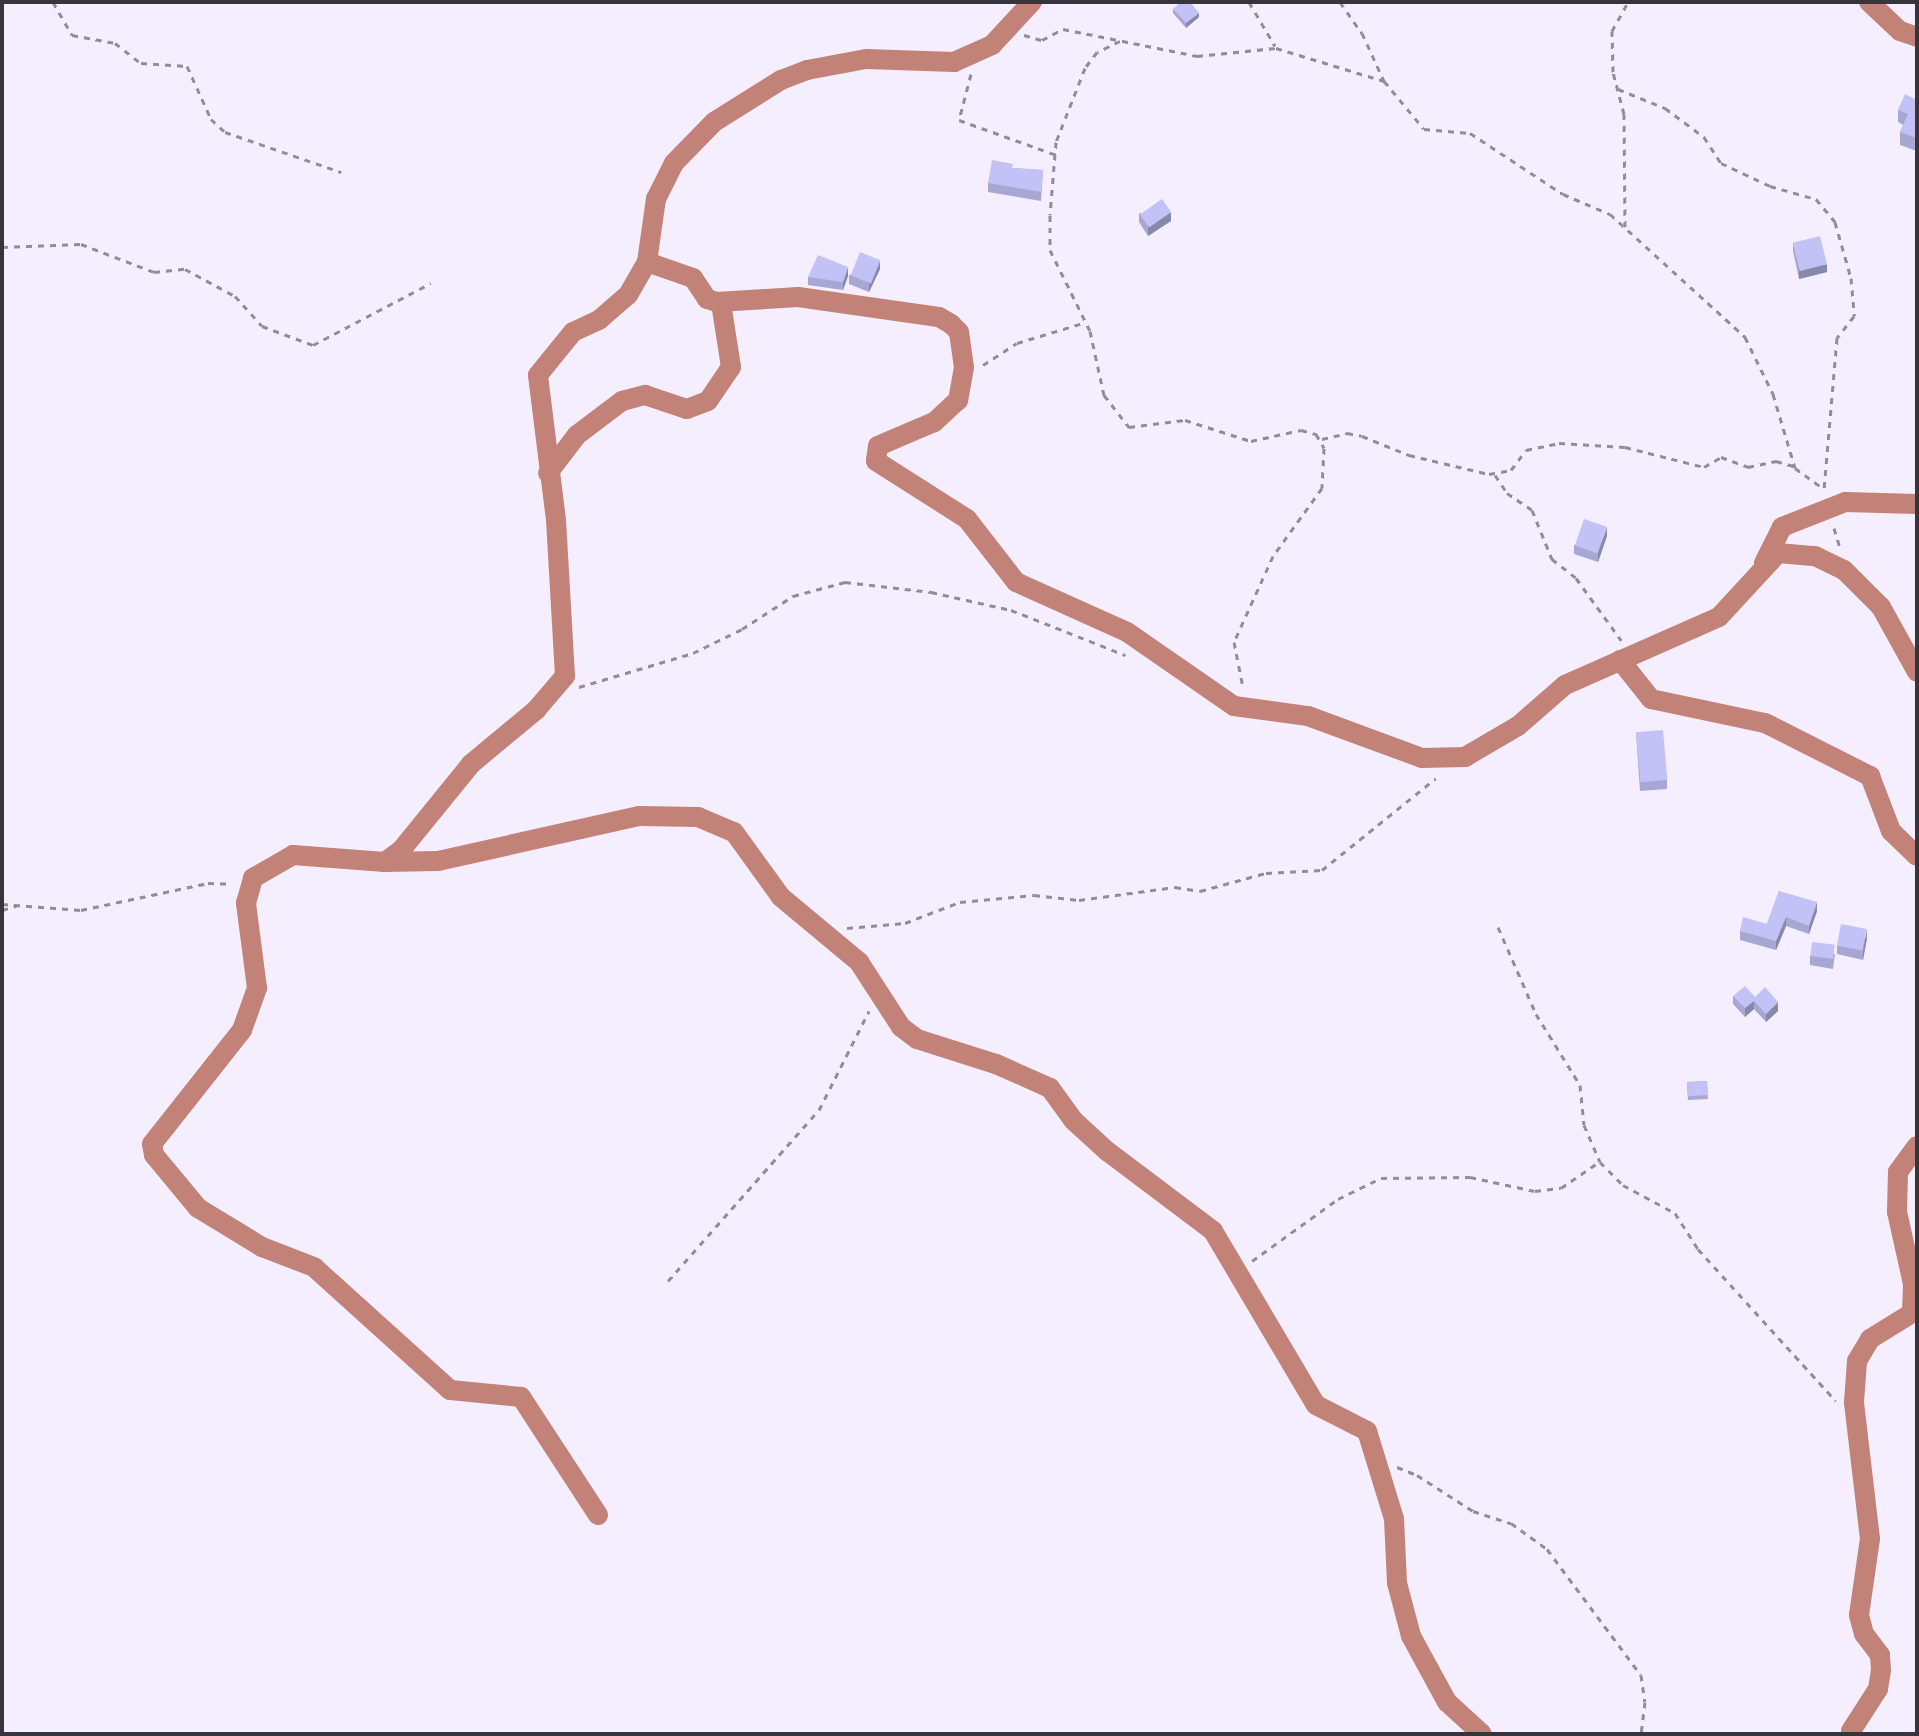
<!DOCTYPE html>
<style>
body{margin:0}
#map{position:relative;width:1919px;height:1736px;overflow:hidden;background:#f4eefe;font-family:"IBM Plex Sans",sans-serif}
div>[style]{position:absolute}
.path>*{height:3px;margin-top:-1.5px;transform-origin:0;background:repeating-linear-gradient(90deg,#918c98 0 6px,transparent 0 12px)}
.minor>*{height:20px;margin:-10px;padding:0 10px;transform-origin:10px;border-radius:10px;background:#c28277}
.wall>*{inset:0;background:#a8a7d4;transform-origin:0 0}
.shaded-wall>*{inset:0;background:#8888ac}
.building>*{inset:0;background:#c3c2f6;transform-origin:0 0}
span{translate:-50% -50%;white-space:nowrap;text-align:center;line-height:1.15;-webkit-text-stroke:8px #fff;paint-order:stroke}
.frame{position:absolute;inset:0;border:4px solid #37343c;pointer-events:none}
</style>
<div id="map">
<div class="path">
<div style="left:53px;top:2px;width:38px;rotate:60deg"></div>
<div style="left:72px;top:35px;width:44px;rotate:10.5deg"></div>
<div style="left:115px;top:43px;width:33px;rotate:38deg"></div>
<div style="left:141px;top:63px;width:46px;rotate:3.7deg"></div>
<div style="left:187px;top:66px;width:58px;rotate:65.6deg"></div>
<div style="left:211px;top:119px;width:19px;rotate:43deg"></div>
<div style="left:225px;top:132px;width:123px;rotate:19deg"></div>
<div style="left:1249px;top:2px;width:51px;rotate:59.4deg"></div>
<div style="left:1340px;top:2px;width:38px;rotate:55deg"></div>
<div style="left:1362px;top:33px;width:53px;rotate:65.4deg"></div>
<div style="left:1384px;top:81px;width:62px;rotate:50.2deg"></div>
<div style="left:1424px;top:129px;width:46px;rotate:5deg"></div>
<div style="left:1470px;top:133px;width:111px;rotate:33.3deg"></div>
<div style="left:1563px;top:194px;width:51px;rotate:23.1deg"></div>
<div style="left:1610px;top:214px;width:183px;rotate:42.3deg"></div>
<div style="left:1745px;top:337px;width:64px;rotate:63.8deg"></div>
<div style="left:1773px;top:394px;width:77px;rotate:73.4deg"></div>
<div style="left:1795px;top:468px;width:36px;rotate:36deg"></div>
<div style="left:1024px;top:35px;width:19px;rotate:16deg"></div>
<div style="left:1042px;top:40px;width:24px;rotate:-28deg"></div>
<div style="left:1063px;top:29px;width:137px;rotate:11.4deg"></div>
<div style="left:1197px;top:56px;width:79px;rotate:-5.8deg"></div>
<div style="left:1276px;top:48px;width:113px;rotate:17deg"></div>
<div style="left:1120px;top:41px;width:25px;rotate:154deg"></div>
<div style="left:1097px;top:52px;width:20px;rotate:127deg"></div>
<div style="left:1085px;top:68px;width:79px;rotate:111.4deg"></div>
<div style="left:1056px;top:142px;width:73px;rotate:94.7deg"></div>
<div style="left:1050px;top:215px;width:35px;rotate:90deg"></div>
<div style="left:1050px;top:250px;width:90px;rotate:63.7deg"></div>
<div style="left:1090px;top:331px;width:66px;rotate:77.7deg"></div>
<div style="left:1104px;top:395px;width:41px;rotate:52deg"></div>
<div style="left:1129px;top:427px;width:56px;rotate:-7.1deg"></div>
<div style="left:1185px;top:420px;width:69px;rotate:17.7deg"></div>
<div style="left:1251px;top:441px;width:51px;rotate:-12.4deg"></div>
<div style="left:1301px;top:430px;width:16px;rotate:15deg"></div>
<div style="left:1316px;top:434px;width:16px;rotate:60deg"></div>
<div style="left:1324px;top:448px;width:40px;rotate:92.9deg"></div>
<div style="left:1322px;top:488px;width:84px;rotate:125.8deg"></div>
<div style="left:1273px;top:556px;width:94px;rotate:114.4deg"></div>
<div style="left:1234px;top:642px;width:46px;rotate:78.7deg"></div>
<div style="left:971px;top:74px;width:48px;rotate:104.6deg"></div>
<div style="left:959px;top:120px;width:104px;rotate:19.7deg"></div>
<div style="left:1618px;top:89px;width:51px;rotate:22deg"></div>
<div style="left:1665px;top:108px;width:49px;rotate:36.6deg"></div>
<div style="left:1704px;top:137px;width:31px;rotate:57deg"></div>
<div style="left:1721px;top:163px;width:54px;rotate:25.1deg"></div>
<div style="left:1770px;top:186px;width:48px;rotate:15.8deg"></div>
<div style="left:1816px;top:199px;width:30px;rotate:50deg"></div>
<div style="left:1835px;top:222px;width:58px;rotate:74.1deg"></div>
<div style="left:1851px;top:278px;width:38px;rotate:85deg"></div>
<div style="left:1854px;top:316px;width:28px;rotate:128deg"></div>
<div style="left:1837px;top:338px;width:153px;rotate:94.9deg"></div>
<div style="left:1625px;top:227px;width:113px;rotate:-90.5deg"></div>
<div style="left:1624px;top:114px;width:43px;rotate:-104.7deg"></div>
<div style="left:1613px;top:72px;width:41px;rotate:-91.4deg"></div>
<div style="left:1612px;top:31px;width:33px;rotate:-61deg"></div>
<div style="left:2px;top:247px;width:79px;rotate:-2.2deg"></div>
<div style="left:81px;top:244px;width:78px;rotate:21deg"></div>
<div style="left:154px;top:272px;width:31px;rotate:-6deg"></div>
<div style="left:185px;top:269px;width:57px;rotate:28.4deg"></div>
<div style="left:235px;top:296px;width:40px;rotate:48deg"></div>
<div style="left:262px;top:326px;width:54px;rotate:20.4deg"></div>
<div style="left:313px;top:345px;width:133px;rotate:-27.7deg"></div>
<div style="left:983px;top:365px;width:40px;rotate:-32.9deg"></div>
<div style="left:1017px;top:343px;width:72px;rotate:-16.9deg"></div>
<div style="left:1322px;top:439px;width:26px;rotate:-13deg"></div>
<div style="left:1347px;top:433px;width:15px;rotate:11deg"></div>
<div style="left:1362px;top:436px;width:51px;rotate:22deg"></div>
<div style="left:1409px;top:455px;width:82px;rotate:13.4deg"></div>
<div style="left:1489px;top:474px;width:22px;rotate:-10deg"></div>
<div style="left:1511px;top:470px;width:25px;rotate:-53deg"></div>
<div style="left:1526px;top:450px;width:34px;rotate:-12deg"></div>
<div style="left:1559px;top:443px;width:66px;rotate:3.5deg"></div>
<div style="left:1625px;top:447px;width:81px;rotate:14.2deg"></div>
<div style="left:1704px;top:467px;width:20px;rotate:-30deg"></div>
<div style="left:1721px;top:457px;width:29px;rotate:20deg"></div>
<div style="left:1748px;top:467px;width:29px;rotate:-12deg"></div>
<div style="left:1776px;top:461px;width:19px;rotate:16deg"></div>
<div style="left:1495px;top:475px;width:22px;rotate:56deg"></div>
<div style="left:1507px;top:493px;width:30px;rotate:34deg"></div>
<div style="left:1532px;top:510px;width:53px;rotate:67.8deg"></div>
<div style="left:1552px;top:559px;width:31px;rotate:38deg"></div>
<div style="left:1576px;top:578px;width:77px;rotate:54deg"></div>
<div style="left:1834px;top:528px;width:21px;rotate:73deg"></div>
<div style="left:579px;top:687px;width:119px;rotate:-16.6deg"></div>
<div style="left:693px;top:653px;width:55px;rotate:-26.1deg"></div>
<div style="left:742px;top:629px;width:61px;rotate:-32.9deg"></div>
<div style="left:793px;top:596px;width:54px;rotate:-15.1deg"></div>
<div style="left:845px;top:582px;width:87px;rotate:6.6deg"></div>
<div style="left:931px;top:592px;width:82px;rotate:12.7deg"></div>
<div style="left:1011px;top:610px;width:123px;rotate:21.5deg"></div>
<div style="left:2px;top:904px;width:79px;rotate:4.3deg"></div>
<div style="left:81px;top:910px;width:130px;rotate:-12deg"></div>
<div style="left:208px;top:883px;width:24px;rotate:2deg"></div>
<div style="left:2px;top:910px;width:15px;rotate:-16deg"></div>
<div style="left:1498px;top:927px;width:95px;rotate:66.4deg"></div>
<div style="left:1536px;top:1014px;width:84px;rotate:58.2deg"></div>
<div style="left:1580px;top:1085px;width:40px;rotate:84.3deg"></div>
<div style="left:1584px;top:1125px;width:40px;rotate:66.6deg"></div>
<div style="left:1600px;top:1162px;width:33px;rotate:45deg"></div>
<div style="left:1623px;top:1185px;width:59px;rotate:28.3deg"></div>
<div style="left:1675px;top:1213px;width:43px;rotate:57.4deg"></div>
<div style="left:1698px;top:1249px;width:205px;rotate:47.8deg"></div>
<div style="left:847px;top:928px;width:58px;rotate:-4.9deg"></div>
<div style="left:905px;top:923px;width:59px;rotate:-20.9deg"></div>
<div style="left:960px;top:902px;width:74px;rotate:-5.4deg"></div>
<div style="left:1034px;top:895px;width:45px;rotate:6.3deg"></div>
<div style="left:1079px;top:900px;width:97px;rotate:-7.7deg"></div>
<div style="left:1175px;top:887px;width:25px;rotate:9deg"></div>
<div style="left:1200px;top:891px;width:68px;rotate:-15.3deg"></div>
<div style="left:1266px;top:873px;width:56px;rotate:-3.1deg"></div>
<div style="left:1322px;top:870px;width:146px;rotate:-38.9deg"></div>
<div style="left:1252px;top:1261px;width:106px;rotate:-35.8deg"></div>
<div style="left:1338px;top:1199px;width:48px;rotate:-26deg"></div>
<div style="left:1381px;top:1178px;width:89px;rotate:-0.6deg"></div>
<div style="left:1470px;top:1177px;width:66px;rotate:12.2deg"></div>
<div style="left:1535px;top:1191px;width:26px;rotate:-7deg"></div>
<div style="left:1561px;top:1188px;width:46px;rotate:-34.4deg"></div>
<div style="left:668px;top:1281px;width:228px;rotate:-48.6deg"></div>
<div style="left:819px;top:1110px;width:111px;rotate:-63.2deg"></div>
<div style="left:1397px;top:1467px;width:22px;rotate:22deg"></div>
<div style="left:1417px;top:1475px;width:67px;rotate:32.7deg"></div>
<div style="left:1473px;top:1511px;width:40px;rotate:18deg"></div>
<div style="left:1511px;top:1523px;width:44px;rotate:35.8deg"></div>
<div style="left:1547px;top:1549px;width:157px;rotate:53.3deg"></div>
<div style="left:1641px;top:1675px;width:27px;rotate:82deg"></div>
<div style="left:1645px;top:1702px;width:32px;rotate:97deg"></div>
</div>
<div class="minor">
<div style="left:1869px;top:2px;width:42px;rotate:43.1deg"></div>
<div style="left:1900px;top:31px;width:18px;rotate:19deg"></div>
<div style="left:647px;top:262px;width:49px;rotate:19.2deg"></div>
<div style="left:693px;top:278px;width:25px;rotate:56deg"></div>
<div style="left:707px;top:299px;width:10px;rotate:17deg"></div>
<div style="left:717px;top:302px;width:81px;rotate:-3.5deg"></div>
<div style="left:798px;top:297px;width:142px;rotate:8.1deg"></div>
<div style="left:939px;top:317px;width:14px;rotate:30deg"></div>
<div style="left:951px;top:324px;width:11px;rotate:45deg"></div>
<div style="left:959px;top:332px;width:35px;rotate:82deg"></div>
<div style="left:964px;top:367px;width:34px;rotate:100deg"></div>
<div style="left:958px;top:400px;width:33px;rotate:137deg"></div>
<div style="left:934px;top:422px;width:61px;rotate:156.8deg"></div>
<div style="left:878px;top:446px;width:15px;rotate:98deg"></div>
<div style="left:876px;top:461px;width:108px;rotate:32.5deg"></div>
<div style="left:967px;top:519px;width:80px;rotate:52.1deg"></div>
<div style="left:1016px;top:582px;width:122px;rotate:24.2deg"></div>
<div style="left:1127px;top:632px;width:130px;rotate:34.7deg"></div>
<div style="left:1234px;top:706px;width:75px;rotate:7.7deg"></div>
<div style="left:1308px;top:716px;width:121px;rotate:20.2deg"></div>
<div style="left:1422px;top:758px;width:43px;rotate:-1.3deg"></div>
<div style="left:1465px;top:757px;width:61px;rotate:-30.3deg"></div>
<div style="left:1518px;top:726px;width:62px;rotate:-41.1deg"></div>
<div style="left:1565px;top:685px;width:168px;rotate:-23.8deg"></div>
<div style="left:1719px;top:617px;width:87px;rotate:-47.3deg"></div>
<div style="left:1778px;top:553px;width:37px;rotate:5deg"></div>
<div style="left:1815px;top:556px;width:32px;rotate:26deg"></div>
<div style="left:1844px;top:570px;width:52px;rotate:45deg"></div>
<div style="left:1881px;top:607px;width:74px;rotate:61deg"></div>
<div style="left:548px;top:473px;width:48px;rotate:-52.7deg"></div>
<div style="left:577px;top:435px;width:56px;rotate:-37.1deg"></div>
<div style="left:622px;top:401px;width:24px;rotate:-15deg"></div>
<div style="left:645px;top:395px;width:44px;rotate:18.4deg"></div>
<div style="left:687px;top:409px;width:22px;rotate:-21deg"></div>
<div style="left:708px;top:401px;width:41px;rotate:-55.9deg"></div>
<div style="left:731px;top:367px;width:65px;rotate:-98.9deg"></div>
<div style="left:1764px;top:563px;width:40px;rotate:-63.4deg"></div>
<div style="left:1782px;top:527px;width:68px;rotate:-21.6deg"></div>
<div style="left:1845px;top:502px;width:72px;rotate:1.6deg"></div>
<div style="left:1620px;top:660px;width:50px;rotate:51.5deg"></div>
<div style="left:1651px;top:699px;width:116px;rotate:11.9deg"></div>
<div style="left:1765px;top:723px;width:118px;rotate:26.8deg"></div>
<div style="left:1870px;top:776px;width:59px;rotate:69.1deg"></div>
<div style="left:1891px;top:831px;width:36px;rotate:44deg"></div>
<div style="left:385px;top:862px;width:53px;rotate:-1.1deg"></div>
<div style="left:438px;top:861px;width:206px;rotate:-12.6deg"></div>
<div style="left:639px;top:816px;width:59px;rotate:1deg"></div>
<div style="left:698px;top:817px;width:39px;rotate:23deg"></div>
<div style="left:734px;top:832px;width:80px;rotate:54.1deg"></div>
<div style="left:781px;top:897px;width:102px;rotate:39.8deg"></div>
<div style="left:859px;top:962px;width:77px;rotate:57.1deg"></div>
<div style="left:901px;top:1027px;width:20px;rotate:37deg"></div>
<div style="left:917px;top:1039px;width:83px;rotate:17.6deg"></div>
<div style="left:996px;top:1064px;width:59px;rotate:24deg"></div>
<div style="left:1050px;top:1088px;width:39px;rotate:54deg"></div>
<div style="left:1073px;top:1120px;width:46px;rotate:42.4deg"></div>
<div style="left:1107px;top:1151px;width:133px;rotate:37deg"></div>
<div style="left:1213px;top:1231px;width:202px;rotate:59.4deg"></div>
<div style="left:1316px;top:1405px;width:57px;rotate:27deg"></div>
<div style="left:1367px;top:1431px;width:92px;rotate:72.9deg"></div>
<div style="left:1394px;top:1519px;width:64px;rotate:87.3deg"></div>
<div style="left:1397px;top:1583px;width:55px;rotate:75.2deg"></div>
<div style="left:1411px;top:1636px;width:75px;rotate:61.4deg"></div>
<div style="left:1447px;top:1702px;width:47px;rotate:42.4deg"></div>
<div style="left:598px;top:1515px;width:141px;rotate:-123.1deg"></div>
<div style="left:521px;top:1397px;width:71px;rotate:-174.4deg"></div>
<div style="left:450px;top:1390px;width:183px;rotate:-137.9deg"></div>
<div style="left:314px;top:1267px;width:56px;rotate:-159deg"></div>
<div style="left:262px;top:1247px;width:75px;rotate:-148.6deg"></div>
<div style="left:198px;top:1208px;width:69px;rotate:-129.7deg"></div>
<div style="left:154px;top:1155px;width:11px;rotate:-100deg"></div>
<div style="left:152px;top:1144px;width:145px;rotate:-51.7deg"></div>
<div style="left:242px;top:1030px;width:45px;rotate:-70.3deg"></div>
<div style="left:257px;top:988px;width:86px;rotate:-97.4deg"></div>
<div style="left:246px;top:903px;width:26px;rotate:-74deg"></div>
<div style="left:253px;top:878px;width:46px;rotate:-29.9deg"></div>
<div style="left:293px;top:855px;width:92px;rotate:4.4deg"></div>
<div style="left:385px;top:862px;width:21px;rotate:-37deg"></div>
<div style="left:402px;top:849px;width:109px;rotate:-50.9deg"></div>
<div style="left:471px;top:764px;width:85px;rotate:-39.7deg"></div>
<div style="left:536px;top:710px;width:45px;rotate:-49.5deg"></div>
<div style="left:565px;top:676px;width:156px;rotate:-93.3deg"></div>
<div style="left:556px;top:520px;width:146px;rotate:-97.1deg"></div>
<div style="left:538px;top:375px;width:55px;rotate:-50.9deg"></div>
<div style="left:573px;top:332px;width:29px;rotate:-25deg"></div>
<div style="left:599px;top:320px;width:38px;rotate:-41deg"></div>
<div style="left:628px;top:295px;width:38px;rotate:-60deg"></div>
<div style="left:647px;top:262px;width:64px;rotate:-81.9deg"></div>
<div style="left:656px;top:199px;width:40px;rotate:-63.4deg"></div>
<div style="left:674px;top:163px;width:57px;rotate:-45.7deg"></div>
<div style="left:714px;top:122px;width:79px;rotate:-32.1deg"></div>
<div style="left:781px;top:80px;width:28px;rotate:-21deg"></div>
<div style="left:807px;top:70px;width:60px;rotate:-10.6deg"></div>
<div style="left:866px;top:59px;width:88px;rotate:2deg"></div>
<div style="left:954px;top:62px;width:42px;rotate:-24.1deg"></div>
<div style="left:992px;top:45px;width:59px;rotate:-47.1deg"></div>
<div style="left:1851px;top:1731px;width:50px;rotate:-57.3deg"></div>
<div style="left:1878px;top:1689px;width:19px;rotate:-81deg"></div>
<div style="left:1881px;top:1670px;width:15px;rotate:-94deg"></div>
<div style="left:1880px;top:1655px;width:26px;rotate:-127deg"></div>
<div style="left:1864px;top:1634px;width:20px;rotate:-105deg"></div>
<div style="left:1859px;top:1615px;width:77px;rotate:-81.8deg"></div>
<div style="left:1870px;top:1539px;width:138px;rotate:-96.7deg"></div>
<div style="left:1854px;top:1402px;width:41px;rotate:-85.8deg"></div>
<div style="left:1857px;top:1361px;width:26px;rotate:-59deg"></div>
<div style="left:1870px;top:1339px;width:49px;rotate:-31.8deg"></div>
<div style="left:1912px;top:1313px;width:29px;rotate:-88deg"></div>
<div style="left:1913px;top:1284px;width:74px;rotate:-102.5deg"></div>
<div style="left:1897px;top:1212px;width:40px;rotate:-88.6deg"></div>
<div style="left:1898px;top:1172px;width:32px;rotate:-54deg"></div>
</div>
<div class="wall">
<div style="clip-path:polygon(1173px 9px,1199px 17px,1186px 28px,1173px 13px)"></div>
<div style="clip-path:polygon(1917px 100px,1917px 151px,1900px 145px,1900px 132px,1903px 125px,1898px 122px,1898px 110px)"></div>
<div style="clip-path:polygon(1013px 168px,1043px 170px,1041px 201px,988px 192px,988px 183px)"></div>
<div style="clip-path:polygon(1139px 213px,1171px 221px,1148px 236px,1139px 222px)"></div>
<div style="clip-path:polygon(1793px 242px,1827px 272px,1799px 279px,1793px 251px)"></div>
<div style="clip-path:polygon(880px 269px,869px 292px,849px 284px,849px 275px)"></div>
<div style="clip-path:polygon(848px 276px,843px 290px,808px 285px,808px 277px)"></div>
<div style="clip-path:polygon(1607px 536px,1598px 562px,1574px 554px,1574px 545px)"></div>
<div style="clip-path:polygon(1636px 733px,1667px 780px,1667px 789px,1640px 791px)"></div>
<div style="clip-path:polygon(1779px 891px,1817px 911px,1809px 934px,1786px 926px,1776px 950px,1740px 940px,1740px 931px,1767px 924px)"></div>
<div style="clip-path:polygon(1867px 938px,1863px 960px,1837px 954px,1837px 946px)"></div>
<div style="clip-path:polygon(1835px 954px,1833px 969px,1810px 965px,1810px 956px)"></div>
<div style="clip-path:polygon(1733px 996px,1755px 997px,1778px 1011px,1766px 1022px,1754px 1009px,1745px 1017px,1733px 1004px)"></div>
<div style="left:1707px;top:1081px;width:18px;height:20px;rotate:87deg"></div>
</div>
<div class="shaded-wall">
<div style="clip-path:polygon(1199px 13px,1199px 17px,1186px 28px,1186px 23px)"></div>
<div style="clip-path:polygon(1171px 212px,1171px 221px,1148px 236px,1148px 227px)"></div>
<div style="clip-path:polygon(880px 260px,880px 269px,869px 292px,869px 284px)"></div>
<div style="clip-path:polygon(1827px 264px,1827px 272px,1799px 279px,1799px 270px)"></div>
<div style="clip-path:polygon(848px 267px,848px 276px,843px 290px,843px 282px)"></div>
<div style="clip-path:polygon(1607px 527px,1607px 536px,1598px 562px,1598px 553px)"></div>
<div style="clip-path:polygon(1817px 902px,1817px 911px,1809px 934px,1809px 926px)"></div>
<div style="clip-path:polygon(1786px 917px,1786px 926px,1776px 950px,1776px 941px)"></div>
<div style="clip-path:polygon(1867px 929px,1867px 938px,1863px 960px,1863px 951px)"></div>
<div style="clip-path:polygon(1754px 1001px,1754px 1009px,1745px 1017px,1745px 1008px)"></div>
<div style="clip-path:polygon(1778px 1002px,1778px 1011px,1766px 1022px,1766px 1014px)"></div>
</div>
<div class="building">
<div style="clip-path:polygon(1181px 2px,1190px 2px,1199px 13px,1186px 23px,1173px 9px)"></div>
<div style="clip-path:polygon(1905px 94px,1917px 100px,1917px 138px,1900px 132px,1908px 114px,1898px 110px)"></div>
<div style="clip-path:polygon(992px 160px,1013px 164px,1012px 168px,1043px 170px,1041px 192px,988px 183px)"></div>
<div style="left:1162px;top:199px;width:16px;height:27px;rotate:55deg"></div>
<div style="left:1820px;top:236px;width:29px;height:28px;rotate:76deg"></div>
<div style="left:860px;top:252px;width:22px;height:25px;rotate:22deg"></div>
<div style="clip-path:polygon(818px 255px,848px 267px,843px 282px,808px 277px)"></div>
<div style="left:1584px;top:519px;width:24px;height:28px;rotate:19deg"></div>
<div style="left:1663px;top:730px;width:50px;height:27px;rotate:85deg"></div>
<div style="clip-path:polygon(1779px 891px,1817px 902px,1809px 926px,1786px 917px,1776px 941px,1740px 931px,1743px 917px,1767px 924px)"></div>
<div style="left:1841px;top:924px;width:26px;height:22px;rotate:11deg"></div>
<div style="left:1812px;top:942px;width:23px;height:14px;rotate:7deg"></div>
<div style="clip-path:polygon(1745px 986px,1755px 997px,1765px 987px,1778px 1002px,1766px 1014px,1754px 1001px,1745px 1008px,1733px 996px)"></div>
<div style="left:1707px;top:1081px;width:14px;height:20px;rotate:86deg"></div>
</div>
<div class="frame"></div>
</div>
